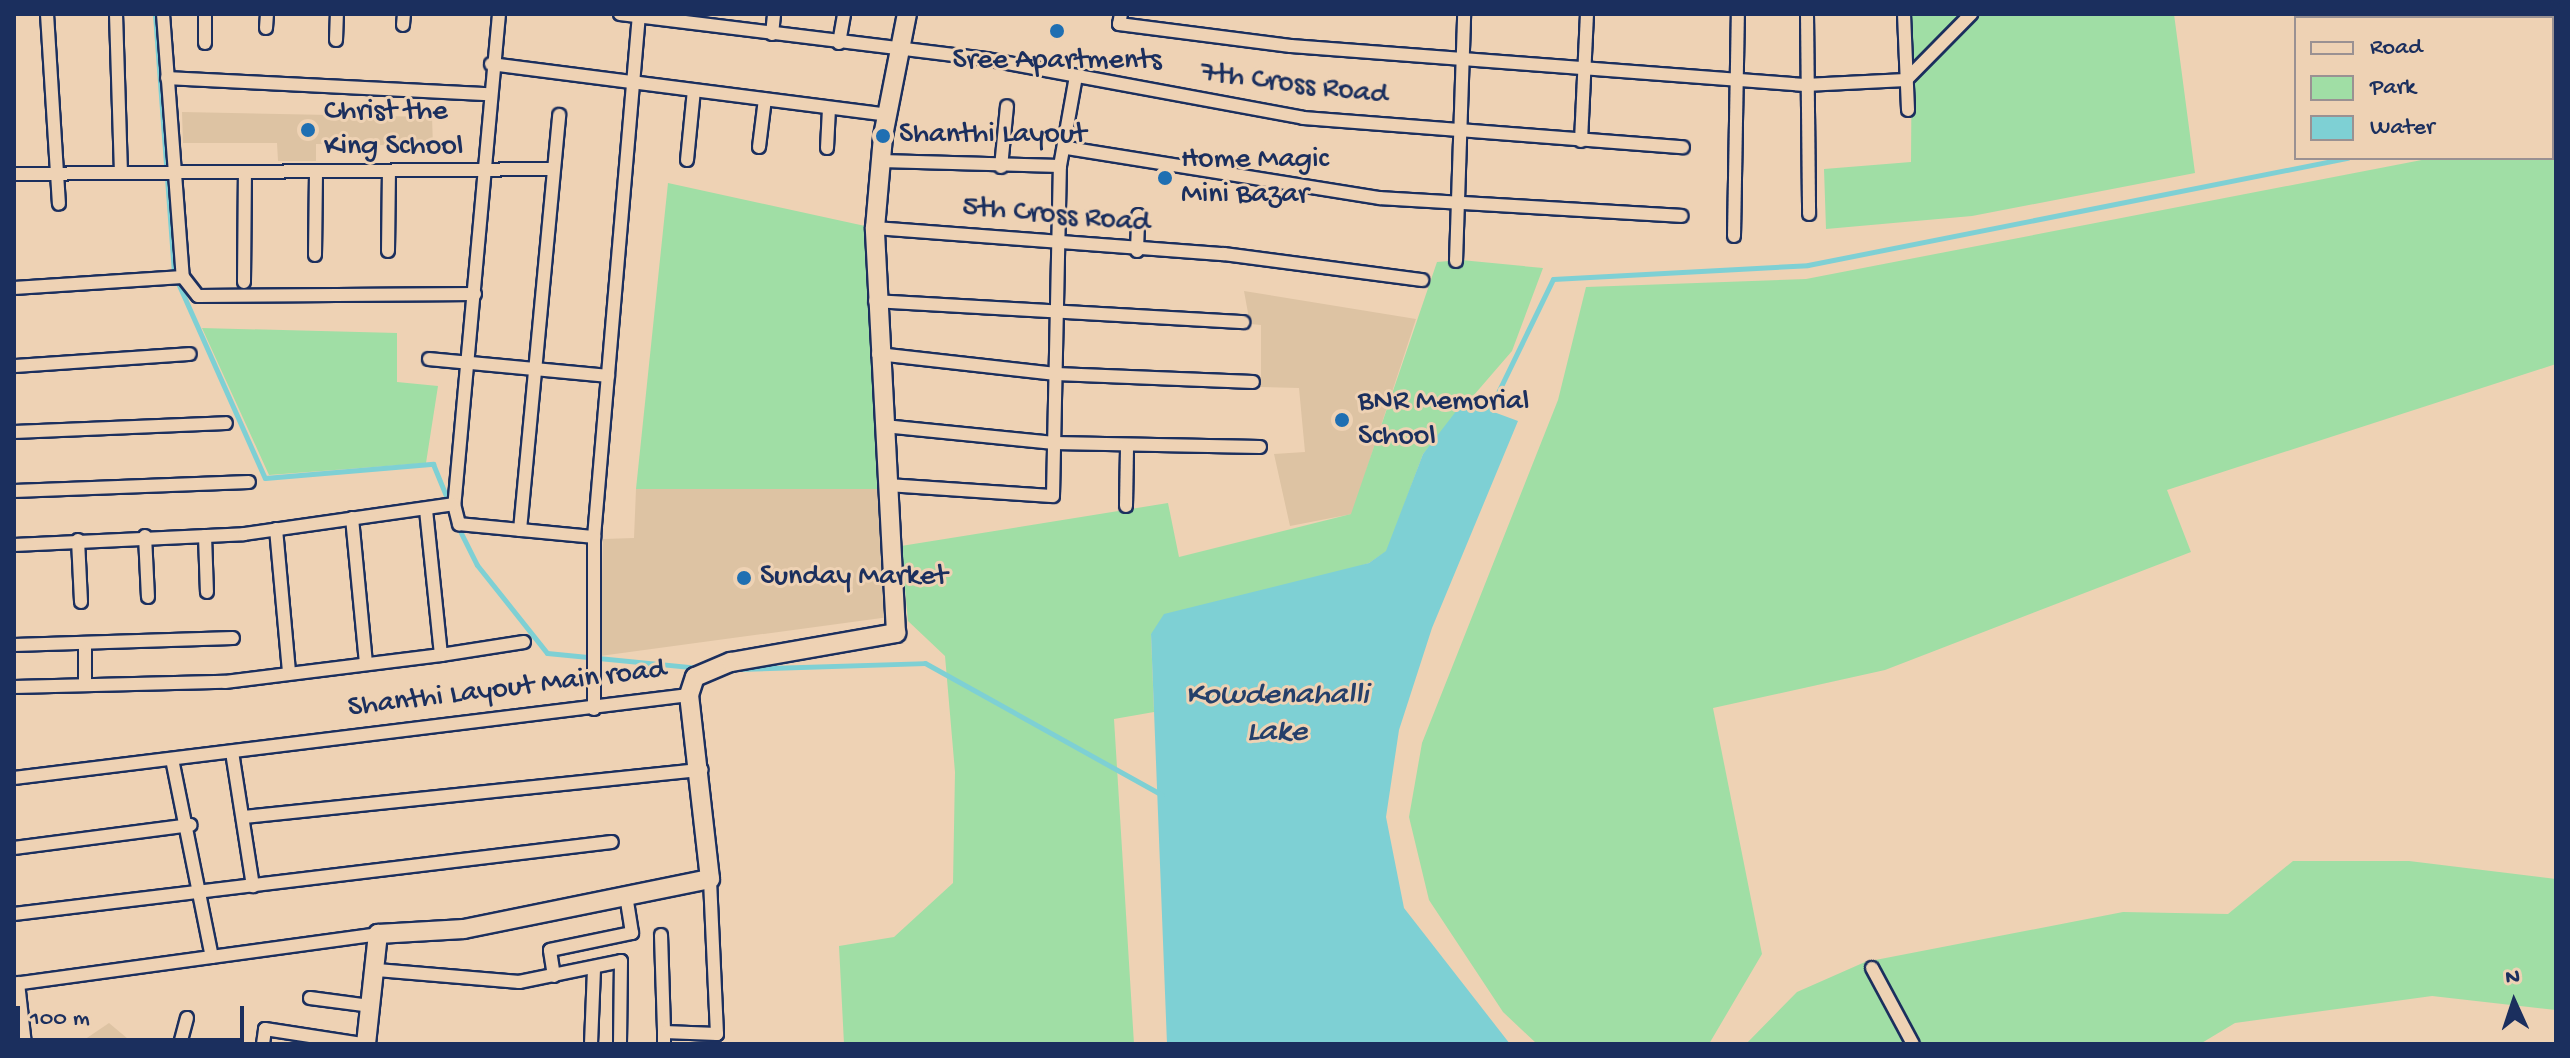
<!DOCTYPE html>
<style>
body{margin:0}
#map{position:relative;width:2570px;height:1058px;overflow:hidden;background:#eed2b4;font-family:"Gochi Hand",sans-serif}
div>[style]{position:absolute}
.built>*{inset:0;background:#ddc3a3}
.green>*{inset:0;background:#a0dea5}
.water>*{inset:0;background:#7ed0d4}
.stream>*{height:5px;margin:-2.5px;padding:0 2.5px;transform-origin:2.5px;border-radius:2.5px;background:#7ed0d4}
.roads{filter:drop-shadow(2px 0 #1b2f5e) drop-shadow(-2px 0 #1b2f5e) drop-shadow(0 2px #1b2f5e) drop-shadow(0 -2px #1b2f5e)}
.street>*{height:12px;margin:-6px;padding:0 6px;transform-origin:6px;border-radius:6px;background:#eed2b4}
.secondary>*{height:18px;margin:-9px;padding:0 9px;transform-origin:9px;border-radius:9px;background:#eed2b4}
.dots>*{width:22px;height:22px;translate:-50% -50%;box-sizing:border-box;border:4px solid #eed2b4;border-radius:50%}
span{translate:-50% -50%;white-space:nowrap;text-align:center;line-height:1.15;-webkit-text-stroke:6px #eed2b4;paint-order:stroke}
.poi-label{font-size:30px;color:#1b2f5e}
.left{translate:0 -50%;text-align:left}
.street-label{font-size:30px;color:#1b2f5e}
.water-label{font-size:32px;color:#253f6a;font-style:italic}
.frame{position:absolute;inset:0;border:16px solid #1b2f5e;pointer-events:none}
.legend{position:absolute;left:2294px;top:16px;width:260px;height:144px;box-sizing:border-box;background:#eed2b4;border:2px solid #9a9192;margin:0;padding:10px 14px;list-style:none;font-size:24px;color:#1b2f5e}
.legend li{display:flex;align-items:center;gap:16px;height:40px}
.legend b{width:40px;border:2px solid #9a9192}
.north{position:absolute;left:2474px;top:962px;width:80px;height:80px;-webkit-text-stroke:6px #eed2b4;paint-order:stroke;rotate:357deg;font-size:22px;font-weight:700;line-height:32px;text-align:center;color:#1b2f5e}
.north::after{content:'';display:block;margin:auto;width:28px;height:36px;background:#1b2f5e;clip-path:polygon(50% 0,100% 100%,50% 72%,0 100%)}
.scale{position:absolute;left:16px;top:1006px;width:228px;height:36px;box-sizing:border-box;border:4px solid #1b2f5e;border-top:0;padding-left:10px;font-size:24px;line-height:28px;white-space:nowrap;color:#1b2f5e;-webkit-text-stroke:6px #eed2b4;paint-order:stroke}
</style>
<div id="map">
<div class="built">
<div style="clip-path:polygon(182px 112px,432px 117px,433px 146px,316px 144px,316px 161px,278px 161px,277px 143px,183px 143px)"></div>
<div style="clip-path:polygon(1244px 291px,1416px 319px,1352px 514px,1290px 526px,1274px 454px,1305px 452px,1299px 388px,1261px 387px,1261px 325px,1250px 324px)"></div>
<div style="clip-path:polygon(636px 489px,878px 489px,889px 617px,600px 656px,603px 539px,634px 538px)"></div>
<div style="clip-path:polygon(109px 1023px,134px 1044px,78px 1044px)"></div>
</div>
<div class="green">
<div style="clip-path:polygon(1912px 14px,2174px 14px,2195px 173px,1972px 216px,1826px 229px,1824px 169px,1911px 162px)"></div>
<div style="clip-path:polygon(2555px 134px,2556px 364px,2167px 490px,2191px 552px,1885px 670px,1713px 708px,1762px 954px,1709px 1044px,1537px 1044px,1503px 1012px,1429px 900px,1409px 817px,1422px 743px,1558px 400px,1586px 287px,1806px 279px,2432px 158px,2552px 158px)"></div>
<div style="clip-path:polygon(668px 183px,865px 226px,878px 489px,636px 489px)"></div>
<div style="clip-path:polygon(1461px 260px,1543px 268px,1512px 351px,1423px 454px,1387px 551px,1369px 563px,1151px 634px,1154px 712px,1114px 719px,1134px 1044px,844px 1044px,839px 946px,894px 937px,953px 883px,955px 772px,945px 656px,908px 621px,901px 546px,1168px 503px,1179px 557px,1351px 514px,1437px 262px)"></div>
<div style="clip-path:polygon(202px 328px,397px 333px,397px 382px,438px 386px,426px 463px,269px 475px)"></div>
<div style="clip-path:polygon(2293px 861px,2409px 861px,2556px 879px,2556px 1010px,2432px 996px,2235px 1023px,2200px 1044px,1746px 1044px,1797px 992px,1865px 962px,2123px 912px,2228px 914px)"></div>
</div>
<div class="water">
<div style="clip-path:polygon(1464px 401px,1518px 421px,1432px 628px,1399px 730px,1386px 817px,1404px 908px,1510px 1044px,1167px 1044px,1151px 634px,1164px 614px,1369px 563px,1386px 551px,1423px 454px)"></div>
</div>
<div class="stream">
<div style="left:155px;top:14px;width:261px;rotate:85.8deg"></div>
<div style="left:174px;top:274px;width:223px;rotate:66deg"></div>
<div style="left:265px;top:478px;width:169px;rotate:-4.8deg"></div>
<div style="left:433px;top:464px;width:42px;rotate:67.7deg"></div>
<div style="left:2552px;top:117px;width:4px;rotate:-14deg"></div>
<div style="left:1487px;top:415px;width:151px;rotate:-64.1deg"></div>
<div style="left:1553px;top:279px;width:255px;rotate:-3.1deg"></div>
<div style="left:1808px;top:265px;width:550px;rotate:-11.23deg"></div>
<div style="left:458px;top:527px;width:42px;rotate:63.4deg"></div>
<div style="left:477px;top:565px;width:112px;rotate:51.5deg"></div>
<div style="left:547px;top:653px;width:155px;rotate:5.6deg"></div>
<div style="left:738px;top:669px;width:187px;rotate:-1.8deg"></div>
<div style="left:925px;top:663px;width:271px;rotate:29.1deg"></div>
</div>
<div class="roads">
<div class="street">
<div style="left:47px;top:14px;width:190px;rotate:86.4deg"></div>
<div style="left:116px;top:14px;width:159px;rotate:88.2deg"></div>
<div style="left:163px;top:14px;width:264px;rotate:85.7deg"></div>
<div style="left:183px;top:277px;width:24px;rotate:52deg"></div>
<div style="left:198px;top:296px;width:277px;rotate:-0.4deg"></div>
<div style="left:499px;top:14px;width:492px;rotate:95.2deg"></div>
<div style="left:454px;top:504px;width:21px;rotate:76deg"></div>
<div style="left:459px;top:524px;width:136px;rotate:5.5deg"></div>
<div style="left:620px;top:14px;width:369px;rotate:7deg"></div>
<div style="left:986px;top:59px;width:322px;rotate:10.5deg"></div>
<div style="left:1303px;top:118px;width:381px;rotate:4.4deg"></div>
<div style="left:1121px;top:14px;width:10px;rotate:101deg"></div>
<div style="left:1119px;top:24px;width:173px;rotate:7.3deg"></div>
<div style="left:1291px;top:46px;width:515px;rotate:4.34deg"></div>
<div style="left:1805px;top:85px;width:101px;rotate:-2.8deg"></div>
<div style="left:1906px;top:80px;width:93px;rotate:-45.4deg"></div>
<div style="left:1807px;top:14px;width:200px;rotate:89.4deg"></div>
<div style="left:1904px;top:14px;width:96px;rotate:87.6deg"></div>
<div style="left:2367px;top:14px;width:4px;rotate:76deg"></div>
<div style="left:403px;top:25px;width:11px;rotate:-85deg"></div>
<div style="left:266px;top:28px;width:14px;rotate:-86deg"></div>
<div style="left:772px;top:34px;width:20px;rotate:-84deg"></div>
<div style="left:336px;top:40px;width:26px;rotate:-88deg"></div>
<div style="left:205px;top:43px;width:29px;rotate:-90deg"></div>
<div style="left:839px;top:43px;width:29px;rotate:-80deg"></div>
<div style="left:491px;top:64px;width:399px;rotate:7.3deg"></div>
<div style="left:167px;top:78px;width:321px;rotate:2.9deg"></div>
<div style="left:1581px;top:141px;width:127px;rotate:-87.3deg"></div>
<div style="left:759px;top:147px;width:48px;rotate:-82.9deg"></div>
<div style="left:827px;top:148px;width:40px;rotate:-87.1deg"></div>
<div style="left:1067px;top:148px;width:317px;rotate:9.1deg"></div>
<div style="left:1380px;top:198px;width:302px;rotate:3.4deg"></div>
<div style="left:687px;top:160px;width:70px;rotate:-84.3deg"></div>
<div style="left:881px;top:161px;width:179px;rotate:1.6deg"></div>
<div style="left:1001px;top:167px;width:61px;rotate:-84.4deg"></div>
<div style="left:14px;top:174px;width:539px;rotate:-0.53deg"></div>
<div style="left:875px;top:228px;width:350px;rotate:4.3deg"></div>
<div style="left:1224px;top:254px;width:200px;rotate:7.5deg"></div>
<div style="left:1734px;top:236px;width:222px;rotate:-89deg"></div>
<div style="left:388px;top:251px;width:80px;rotate:-89.3deg"></div>
<div style="left:1137px;top:251px;width:36px;rotate:-88deg"></div>
<div style="left:315px;top:255px;width:84px;rotate:-89.3deg"></div>
<div style="left:1456px;top:261px;width:247px;rotate:-88.1deg"></div>
<div style="left:244px;top:282px;width:110px;rotate:-89.5deg"></div>
<div style="left:14px;top:288px;width:169px;rotate:-3.7deg"></div>
<div style="left:875px;top:301px;width:369px;rotate:3.3deg"></div>
<div style="left:878px;top:354px;width:179px;rotate:6.4deg"></div>
<div style="left:1056px;top:374px;width:197px;rotate:2.3deg"></div>
<div style="left:429px;top:359px;width:180px;rotate:5.4deg"></div>
<div style="left:14px;top:366px;width:176px;rotate:-3.9deg"></div>
<div style="left:884px;top:426px;width:171px;rotate:5.7deg"></div>
<div style="left:1054px;top:443px;width:206px;rotate:1.1deg"></div>
<div style="left:14px;top:432px;width:212px;rotate:-2.4deg"></div>
<div style="left:886px;top:485px;width:167px;rotate:3.8deg"></div>
<div style="left:1053px;top:496px;width:330px;rotate:-88.8deg"></div>
<div style="left:1060px;top:166px;width:91px;rotate:-79.9deg"></div>
<div style="left:14px;top:491px;width:235px;rotate:-2.2deg"></div>
<div style="left:1126px;top:506px;width:60px;rotate:-89deg"></div>
<div style="left:352px;top:518px;width:146px;rotate:84.5deg"></div>
<div style="left:276px;top:529px;width:143px;rotate:84.8deg"></div>
<div style="left:520px;top:530px;width:417px;rotate:-84.6deg"></div>
<div style="left:145px;top:536px;width:61px;rotate:87.2deg"></div>
<div style="left:205px;top:536px;width:56px;rotate:88deg"></div>
<div style="left:78px;top:540px;width:62px;rotate:87.2deg"></div>
<div style="left:14px;top:545px;width:230px;rotate:-2.7deg"></div>
<div style="left:244px;top:534px;width:212px;rotate:-8.1deg"></div>
<div style="left:85px;top:643px;width:41px;rotate:90deg"></div>
<div style="left:14px;top:645px;width:219px;rotate:-1.8deg"></div>
<div style="left:441px;top:655px;width:84px;rotate:-8.9deg"></div>
<div style="left:14px;top:687px;width:211px;rotate:-1.4deg"></div>
<div style="left:225px;top:682px;width:218px;rotate:-7.1deg"></div>
<div style="left:441px;top:655px;width:146px;rotate:-95.9deg"></div>
<div style="left:594px;top:709px;width:172px;rotate:-90deg"></div>
<div style="left:594px;top:537px;width:525px;rotate:-85.08deg"></div>
<div style="left:232px;top:752px;width:136px;rotate:81.1deg"></div>
<div style="left:172px;top:759px;width:202px;rotate:78.6deg"></div>
<div style="left:14px;top:778px;width:680px;rotate:-7.01deg"></div>
<div style="left:244px;top:817px;width:460px;rotate:-5.9deg"></div>
<div style="left:14px;top:848px;width:178px;rotate:-7.4deg"></div>
<div style="left:14px;top:914px;width:602px;rotate:-6.87deg"></div>
<div style="left:661px;top:935px;width:97px;rotate:88.2deg"></div>
<div style="left:1872px;top:968px;width:86px;rotate:61.7deg"></div>
<div style="left:377px;top:970px;width:143px;rotate:4.8deg"></div>
<div style="left:519px;top:982px;width:104px;rotate:-11.6deg"></div>
<div style="left:621px;top:961px;width:83px;rotate:90.7deg"></div>
<div style="left:554px;top:976px;width:26px;rotate:-99deg"></div>
<div style="left:550px;top:950px;width:84px;rotate:-11.7deg"></div>
<div style="left:632px;top:933px;width:36px;rotate:-99deg"></div>
<div style="left:18px;top:983px;width:61px;rotate:83.5deg"></div>
<div style="left:14px;top:984px;width:367px;rotate:-7.8deg"></div>
<div style="left:310px;top:998px;width:62px;rotate:7.5deg"></div>
<div style="left:180px;top:1044px;width:27px;rotate:-75deg"></div>
<div style="left:263px;top:1044px;width:15px;rotate:-82deg"></div>
<div style="left:265px;top:1029px;width:98px;rotate:8.8deg"></div>
<div style="left:591px;top:1044px;width:75px;rotate:-87.7deg"></div>
<div style="left:664px;top:1044px;width:12px;rotate:-90deg"></div>
<div style="left:664px;top:1032px;width:53px;rotate:2.2deg"></div>
<div style="left:717px;top:1034px;width:155px;rotate:-92.6deg"></div>
</div>
<div class="secondary">
<div style="left:366px;top:1044px;width:111px;rotate:-83.8deg"></div>
<div style="left:378px;top:934px;width:86px;rotate:-3.3deg"></div>
<div style="left:464px;top:929px;width:251px;rotate:-11.5deg"></div>
<div style="left:710px;top:879px;width:185px;rotate:-96.5deg"></div>
<div style="left:689px;top:695px;width:19px;rotate:-72deg"></div>
<div style="left:695px;top:677px;width:39px;rotate:-23deg"></div>
<div style="left:731px;top:662px;width:168px;rotate:-10deg"></div>
<div style="left:896px;top:633px;width:406px;rotate:-93deg"></div>
<div style="left:875px;top:228px;width:92px;rotate:-85deg"></div>
<div style="left:883px;top:136px;width:124px;rotate:-78.9deg"></div>
</div>
</div>
<div class="dots">
<div style="left:1057px;top:31px;background:#1f6fb2"></div>
<div style="left:308px;top:130px;background:#1f6fb2"></div>
<div style="left:883px;top:136px;background:#1f6fb2"></div>
<div style="left:1165px;top:178px;background:#1f6fb2"></div>
<div style="left:1342px;top:420px;background:#1f6fb2"></div>
<div style="left:744px;top:578px;background:#1f6fb2"></div>
</div>
<div class="poi-label">
<span style="left:1057px;top:62px">Sree Apartments</span>
<span class="left" style="left:324px;top:130px">Christ the<br>King School</span>
<span class="left" style="left:899px;top:136px">Shanthi Layout</span>
<span class="left" style="left:1181px;top:178px">Home Magic<br>Mini Bazar</span>
<span class="left" style="left:1358px;top:420px">BNR Memorial<br>School</span>
<span class="left" style="left:760px;top:578px">Sunday Market</span>
</div>
<div class="street-label">
<span style="left:1294px;top:86px;rotate:7deg">7th Cross Road</span>
<span style="left:1056px;top:217px;rotate:5deg">5th Cross Road</span>
<span style="left:507px;top:690px;rotate:-7deg">Shanthi Layout Main road</span>
</div>
<div class="water-label">
<span style="left:1277px;top:715px">Kowdenahalli<br>Lake</span>
</div>
<div class="frame"></div>
<ul class="legend">
<li><b style="height:10px;background:#eed2b4"></b>Road</li>
<li><b style="height:22px;background:#a0dea5"></b>Park</li>
<li><b style="height:22px;background:#7ed0d4"></b>Water</li>
</ul>
<div class="north">N</div>
<div class="scale">100 m</div>
</div>
